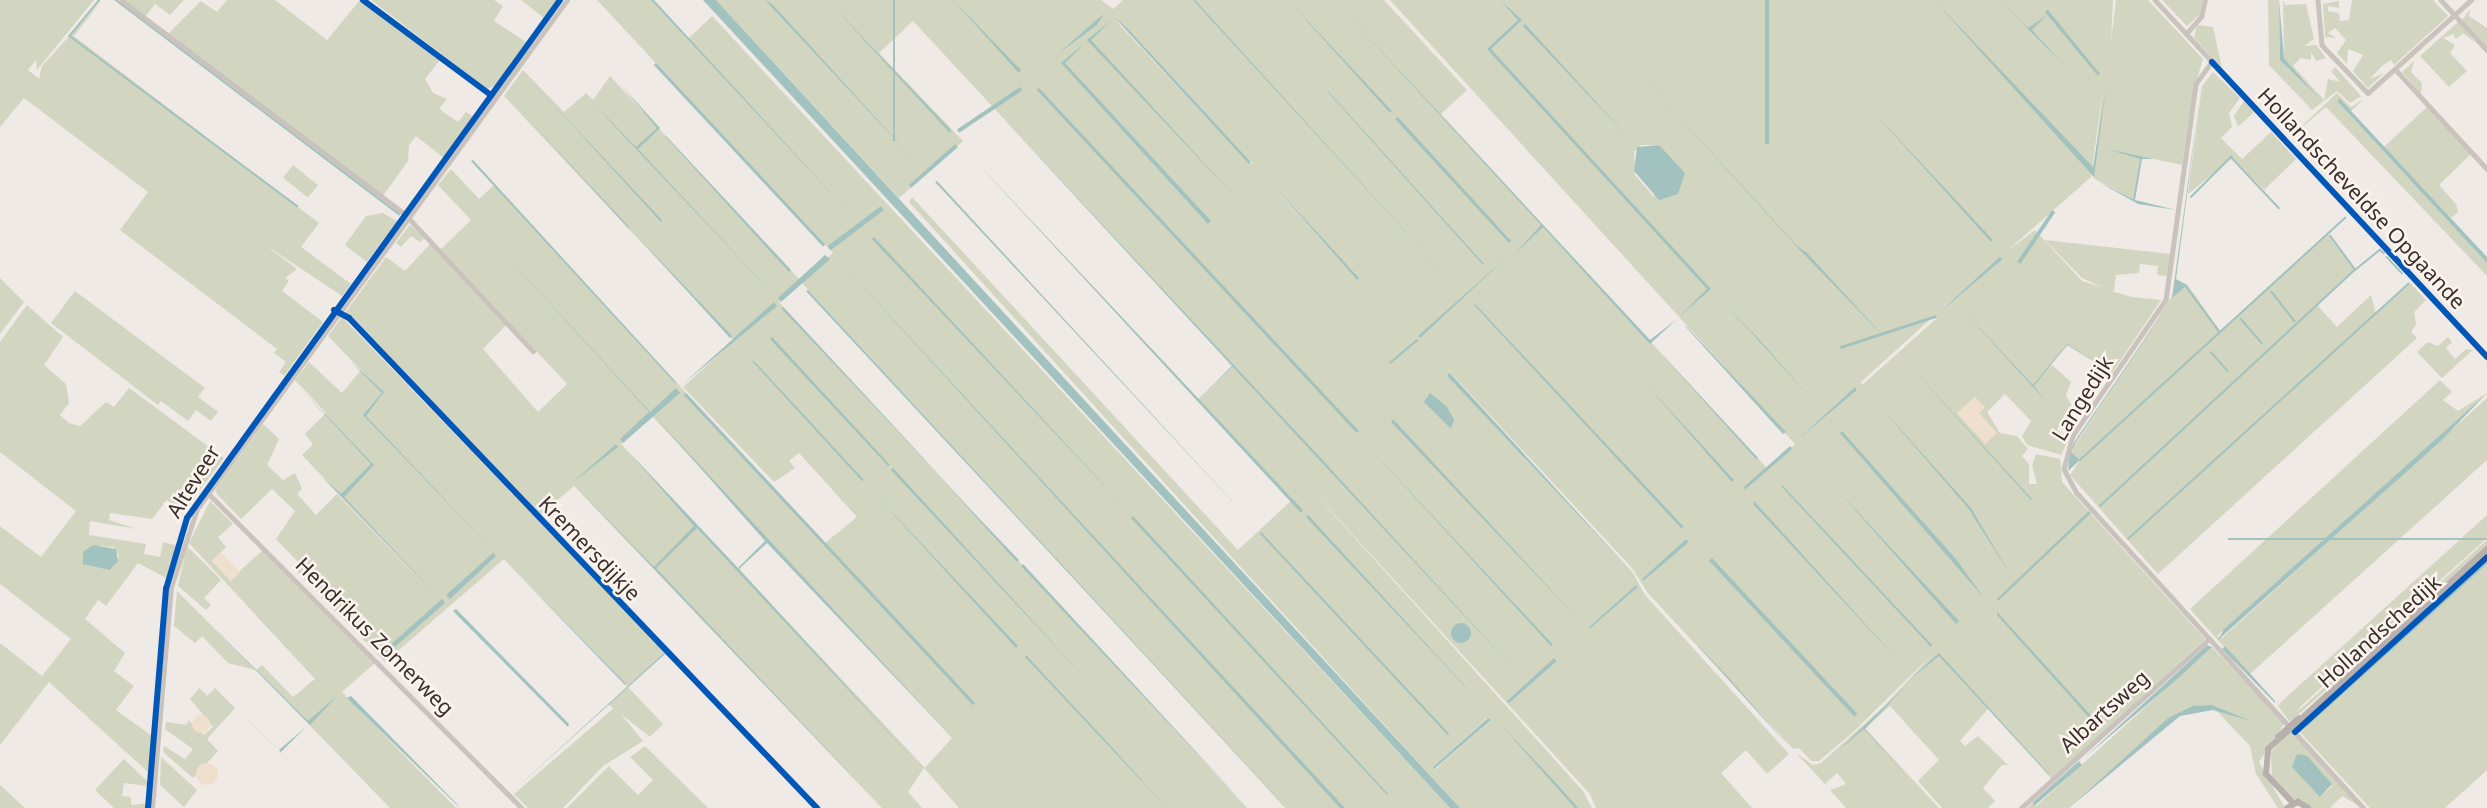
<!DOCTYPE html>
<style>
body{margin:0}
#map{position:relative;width:2487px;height:808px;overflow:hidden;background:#efeae5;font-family:"Noto Sans",sans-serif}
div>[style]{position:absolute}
.green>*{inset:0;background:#d2d5bf;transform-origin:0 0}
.sand>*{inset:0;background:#eee0cc;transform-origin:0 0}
.round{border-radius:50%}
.water>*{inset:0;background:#a1c2bf;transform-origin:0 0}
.stream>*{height:1.5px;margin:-0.75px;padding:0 0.75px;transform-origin:0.75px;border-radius:0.75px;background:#a1c2bf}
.minor>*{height:4.5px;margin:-2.25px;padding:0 2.25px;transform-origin:2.25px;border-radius:2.25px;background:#c9c2bd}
.major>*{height:6px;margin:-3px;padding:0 3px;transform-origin:3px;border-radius:3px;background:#b8b0ac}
.cycleway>*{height:6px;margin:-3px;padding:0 3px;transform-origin:3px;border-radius:3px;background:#0057b8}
span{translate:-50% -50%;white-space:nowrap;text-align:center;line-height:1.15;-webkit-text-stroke:5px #fbf4ee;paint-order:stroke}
.street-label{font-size:21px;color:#3a2f2b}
</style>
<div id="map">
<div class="green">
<div style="clip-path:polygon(0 0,94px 0,37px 70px,36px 60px,28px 70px,39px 79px,42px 66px,102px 0,74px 36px,319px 223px,301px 247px,351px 284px,342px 296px,264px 244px,297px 269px,285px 278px,289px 281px,282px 291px,323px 322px,284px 376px,279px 372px,286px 362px,274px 353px,277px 349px,120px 230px,148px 192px,24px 98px,0 127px)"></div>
<div style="clip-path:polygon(123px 0,184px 0,170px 15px,155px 4px,145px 17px)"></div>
<div style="clip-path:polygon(227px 0,275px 0,327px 40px,360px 0,440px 60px,425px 79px,433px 93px,447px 99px,439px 109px,458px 122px,466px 112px,474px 117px,444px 158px,416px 136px,409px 145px,408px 161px,382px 197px,168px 34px,201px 1px,217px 12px)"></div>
<div style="clip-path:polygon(371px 0,494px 0,503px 6px,494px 21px,526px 42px,497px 85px,487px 89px)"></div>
<div style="clip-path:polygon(521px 0,557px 0,544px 18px)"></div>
<div style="clip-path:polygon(evenodd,597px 0,652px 0,688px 39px,712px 16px,1450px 808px,1285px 808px,801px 282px,779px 302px,1247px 808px,959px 808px,924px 768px,908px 792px,922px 808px,882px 808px,574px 486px,539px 516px,345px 313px,386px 257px,405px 271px,430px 244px,506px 325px,483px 349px,538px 412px,567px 384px,441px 249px,471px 220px,438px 185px,451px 169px,479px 199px,494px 185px,825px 543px,857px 517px,799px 453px,789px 461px,795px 468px,774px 482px,683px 387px,734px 341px,504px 96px,523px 70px,564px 112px,586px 93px,593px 100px,610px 76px,801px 281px,833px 253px,597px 0,652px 416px,952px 738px,925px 768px,621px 444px,652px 416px)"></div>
<div style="clip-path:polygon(evenodd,716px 0,1101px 0,1113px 9px,1123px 0,1384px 0,1467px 90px,1441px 114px,1766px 467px,1746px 490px,1795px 444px,1390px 0,2113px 0,2111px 41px,2116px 0,2148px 0,2203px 59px,2192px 95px,2182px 165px,2103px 148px,2140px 159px,2133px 199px,2093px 178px,2103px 87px,2091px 177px,2006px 252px,2035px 230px,2082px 281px,2102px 287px,2082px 278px,2045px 240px,2171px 254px,2168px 276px,2157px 275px,2158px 266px,2140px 264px,2139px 273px,2116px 275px,2114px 291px,2105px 289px,2132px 297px,2161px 300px,2112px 373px,2068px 345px,2033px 385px,2052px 365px,2071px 382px,2066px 395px,2071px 405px,2057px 430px,2069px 438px,2061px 455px,2027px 445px,2022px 436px,2031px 421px,2005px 394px,1987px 412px,2000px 433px,2017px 436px,2028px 449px,2022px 456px,2029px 464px,2029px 484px,2037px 484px,2032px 465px,2036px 454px,2060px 459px,2062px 482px,2205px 639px,2052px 779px,1988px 709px,1960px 741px,1965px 746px,1978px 736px,2008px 765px,2002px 765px,1983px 788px,1995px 801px,1988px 808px,1942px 808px,1918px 781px,1939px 760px,1890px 706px,1865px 728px,1939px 808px,1846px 808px,1830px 790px,1846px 784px,1837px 773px,1825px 784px,1796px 753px,1813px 765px,1821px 763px,1882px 708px,1935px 652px,1852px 733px,1819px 761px,1811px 761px,1799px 748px,1793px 749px,1647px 592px,1632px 568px,1449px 371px,1447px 376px,1633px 573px,1645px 595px,1789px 754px,1767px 774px,1746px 750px,1721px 773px,1752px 808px,1596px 808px,1590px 794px,1289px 465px,1583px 791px,1592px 808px,1460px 808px,909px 202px,912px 197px,1238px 550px,1293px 499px,1198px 399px,1234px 367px,1150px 276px,913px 21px,879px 53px,963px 141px,899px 198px,716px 0,1116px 21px,1128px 29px,1253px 164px,1249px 163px,1116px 21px,716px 0,1641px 145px,1660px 145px,1654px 197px,1635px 175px,1634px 152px,1641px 145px,716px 0,1270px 183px,1360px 279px,1357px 280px,1270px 183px,716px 0,2001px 257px,2003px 259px,1941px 311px,1941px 309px,2001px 257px,716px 0,1935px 315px,1937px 318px,1862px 385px,1861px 382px,1935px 315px,716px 0,1855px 387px,1857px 390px,1795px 442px,1796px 441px,1855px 387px,716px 0,1686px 539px,1689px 542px,1642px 581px,1642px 579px,1686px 539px,716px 0,1636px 585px,1638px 587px,1589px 628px,1589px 627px,1636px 585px,716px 0,1555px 658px,1557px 661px,1508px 704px,1507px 701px,1555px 658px,716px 0,1487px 718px,1490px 721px,1433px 771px,1433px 767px,1487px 718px)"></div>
<div style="clip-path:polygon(2162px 0,2203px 0,2199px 15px,2187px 26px)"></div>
<div style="clip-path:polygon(2268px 0,2279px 0,2280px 60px,2319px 100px,2284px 58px,2283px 0,2285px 5px,2306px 4px,2314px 39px,2304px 46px,2316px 45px,2326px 58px,2316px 61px,2311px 52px,2311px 60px,2301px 58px,2293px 66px,2324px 100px,2328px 79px,2340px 82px,2331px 71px,2335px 67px,2361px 96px,2350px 103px,2337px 91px,2312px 110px,2269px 65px)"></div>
<div style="clip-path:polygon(2352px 0,2433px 0,2448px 16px,2394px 65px,2391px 60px,2382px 66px,2370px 79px,2384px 73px,2368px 88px,2353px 71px,2363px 55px,2348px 49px,2347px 64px,2337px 53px,2346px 40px,2335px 28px,2328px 33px,2336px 38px,2325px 37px,2323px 4px,2339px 1px,2339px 8px,2328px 6px,2328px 11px,2339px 13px,2340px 21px,2349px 20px)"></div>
<div style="clip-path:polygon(2470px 9px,2469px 16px,2487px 28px,2487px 47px,2462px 20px)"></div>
<div style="clip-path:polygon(2458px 22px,2476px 43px,2463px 33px,2456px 39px,2453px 34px,2443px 38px,2455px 45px,2450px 53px,2467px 71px,2449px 87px,2420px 56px)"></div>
<div style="clip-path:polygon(2197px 25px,2213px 27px,2222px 68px,2194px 38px)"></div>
<div style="clip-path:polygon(2414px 61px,2411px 72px,2422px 83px,2421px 94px,2402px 72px)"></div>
<div style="clip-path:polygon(2213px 72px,2240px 98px,2229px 113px,2232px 127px,2221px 138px,2242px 159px,2271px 132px,2296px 159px,2264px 190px,2232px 158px,2188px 194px,2202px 86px)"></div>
<div style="clip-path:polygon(2337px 93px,2351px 107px,2364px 99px,2351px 111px,2338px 102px,2487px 263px,2487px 276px,2326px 107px,2289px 138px)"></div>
<div style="clip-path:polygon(2244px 101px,2254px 112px,2238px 127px,2234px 116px)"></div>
<div style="clip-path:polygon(2427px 107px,2471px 154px,2439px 185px,2456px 204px,2458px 212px,2451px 218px,2384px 147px)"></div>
<div style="left:293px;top:165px;width:32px;height:16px;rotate:39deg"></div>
<div style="clip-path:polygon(383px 213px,397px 221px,367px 262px,345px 245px,366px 216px)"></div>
<div style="clip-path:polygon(410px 225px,424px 238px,420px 242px,411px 236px,401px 247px,396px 243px)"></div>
<div style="clip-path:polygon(2327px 234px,2355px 270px,2317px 305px,2337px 327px,2371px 295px,2376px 314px,2410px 283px,2426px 300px,2414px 312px,2416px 324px,2411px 332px,2417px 338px,2158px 574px,2070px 475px,2080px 460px,2071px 453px,2074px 447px,2174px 293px,2187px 284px,2220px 331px)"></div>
<div style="clip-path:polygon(0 278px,24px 302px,0 334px)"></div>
<div style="clip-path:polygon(75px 291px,205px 388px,198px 397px,218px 412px,211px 421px,196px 410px,188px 421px,161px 401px,158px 405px,51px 323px)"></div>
<div style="clip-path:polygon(evenodd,27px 305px,63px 337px,44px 365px,66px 384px,69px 403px,60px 415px,69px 423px,80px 426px,106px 402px,114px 407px,129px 388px,224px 458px,183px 512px,167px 500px,152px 519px,110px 513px,109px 520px,137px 529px,90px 521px,89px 535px,146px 544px,144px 554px,160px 557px,163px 542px,179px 546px,170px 580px,138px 563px,106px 606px,98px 600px,85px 619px,125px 653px,114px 671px,134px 686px,116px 710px,152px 736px,148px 772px,49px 682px,0 745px,0 643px,42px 676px,71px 639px,0 584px,0 526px,41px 557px,76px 511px,0 452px,0 342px,27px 305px,100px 546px,114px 547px,119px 556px,112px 569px,93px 565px,100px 546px)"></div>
<div style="clip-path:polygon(342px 317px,666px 653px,628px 687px,663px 724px,650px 737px,608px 704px,628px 687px,504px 559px,385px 662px,294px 569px,299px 563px,276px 539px,295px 511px,272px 489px,241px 519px,217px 494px,215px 490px,263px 424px,279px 439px,267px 465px,283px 480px,295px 473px,302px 489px,297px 494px,316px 515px,337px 494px,431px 591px,302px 455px,313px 444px,305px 434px,326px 413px,295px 380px,309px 362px,342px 393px,361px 370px,328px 336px)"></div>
<div style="clip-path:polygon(2448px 337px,2452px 342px,2446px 348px,2455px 359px,2466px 349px,2473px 350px,2442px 378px,2417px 352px,2428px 342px,2438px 346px)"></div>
<div style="clip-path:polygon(2440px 380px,2452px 392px,2443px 400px,2458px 411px,2487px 393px,2217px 636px,2222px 638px,2487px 398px,2487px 460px,2249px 675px,2190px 609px)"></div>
<div style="clip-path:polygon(210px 501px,233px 524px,218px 537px,226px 547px,212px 561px,230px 580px,263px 550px,375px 663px,342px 692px,456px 808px,390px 808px,256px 670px,228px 663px,202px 636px,195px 643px,174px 626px,177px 591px,256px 670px,262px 665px,293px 697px,315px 679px,189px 543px)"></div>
<div style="clip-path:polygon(2487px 515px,2487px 538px,2303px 704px,2296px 713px,2487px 540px,2487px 546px,2290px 722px,2278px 706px,2281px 702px)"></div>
<div style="clip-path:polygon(187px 546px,221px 580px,204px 598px,211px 605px,206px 610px,178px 586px)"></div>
<div style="clip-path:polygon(2487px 558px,2305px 727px,2487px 564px,2487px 770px,2445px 808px,2370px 808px,2298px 730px)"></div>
<div style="clip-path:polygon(2212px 647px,2285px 723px,2259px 762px,2285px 808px,2278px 808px,2256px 774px,2250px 746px,2216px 710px,2250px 720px,2205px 705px,2168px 718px,2069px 808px,2027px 808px,2033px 802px,2036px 806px)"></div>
<div style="clip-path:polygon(199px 688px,207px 696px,215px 688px,235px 708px,207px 739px,218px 751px,193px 778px,163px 752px,164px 746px,185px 759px,193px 749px,165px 729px,166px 722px,187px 725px,188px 720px,204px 735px,213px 727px,190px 699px)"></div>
<div style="clip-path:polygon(615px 707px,643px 741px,603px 766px,563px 808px,528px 808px,514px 794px)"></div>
<div style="clip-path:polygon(evenodd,2289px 732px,2293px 732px,2362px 808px,2342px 796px,2330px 808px,2310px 808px,2293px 800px,2272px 778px,2271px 752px,2289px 732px,2302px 757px,2332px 786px,2320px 797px,2302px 757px)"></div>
<div style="clip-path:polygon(645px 746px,708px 808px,567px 808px,609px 766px,638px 795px,653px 780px,630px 757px)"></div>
<div style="clip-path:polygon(161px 757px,197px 790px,184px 807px,160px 785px)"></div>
<div style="clip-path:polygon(124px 759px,147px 781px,147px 786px,124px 783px,122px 796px,131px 797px,131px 805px,148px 803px,147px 808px,114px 808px,95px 790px)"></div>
<div style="clip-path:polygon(0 785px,25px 808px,0 808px)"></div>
</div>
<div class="sand">
<div style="clip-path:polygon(1975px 397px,1985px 407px,1979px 413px,1997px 433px,1985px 444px,1957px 413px)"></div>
<div style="left:221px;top:552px;width:28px;height:13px;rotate:46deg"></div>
<div class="round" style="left:192px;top:715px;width:18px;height:18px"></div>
<div class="round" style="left:196px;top:763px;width:22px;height:22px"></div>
</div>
<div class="water">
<div style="clip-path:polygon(651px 0,654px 0,855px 219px)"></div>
<div style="clip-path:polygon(703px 0,716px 0,1460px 808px,1450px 808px)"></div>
<div style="clip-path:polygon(765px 0,773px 5px,918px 164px,766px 1px)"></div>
<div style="clip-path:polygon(827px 0,951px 130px,950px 133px)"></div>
<div style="left:893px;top:0;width:2px;height:141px"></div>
<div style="clip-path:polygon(953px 0,1021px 70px,1019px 73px)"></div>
<div style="clip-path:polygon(1193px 0,1195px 0,1456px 287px)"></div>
<div style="clip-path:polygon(1288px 0,1392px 111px,1390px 113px)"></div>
<div style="clip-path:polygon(1334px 0,1650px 340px,1677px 319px,1650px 344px,1543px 227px,1514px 255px,1541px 225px)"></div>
<div style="clip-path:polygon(1500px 0,1522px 20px,1491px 49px,1711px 289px,1680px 316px,1707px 289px,1487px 49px,1518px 20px)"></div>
<div style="left:1765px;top:0;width:4px;height:144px"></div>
<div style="clip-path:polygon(1934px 0,2093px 167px,2106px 87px,2094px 177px)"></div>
<div style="clip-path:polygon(1999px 0,2028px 28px,2046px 16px,2032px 30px,2063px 64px)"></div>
<div style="clip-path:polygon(2279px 0,2284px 58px,2320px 100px,2280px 60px)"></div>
<div style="clip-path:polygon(2048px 10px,2100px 74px,2098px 76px,2045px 12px)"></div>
<div style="clip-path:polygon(1104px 14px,1097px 25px,1059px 53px,1094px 22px)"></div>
<div style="clip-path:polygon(1115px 18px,1128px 29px,1251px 162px,1249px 164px)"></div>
<div style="clip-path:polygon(1112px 20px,1091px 40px,1239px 201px,1087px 40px)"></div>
<div style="clip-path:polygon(1525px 24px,1629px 138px,1523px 26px)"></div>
<div style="clip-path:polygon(1084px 44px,1065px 63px,1211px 221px,1208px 224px,1061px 63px)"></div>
<div style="clip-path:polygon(1623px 55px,1797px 246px,1807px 253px,1888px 341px,1797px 247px)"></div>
<div style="left:656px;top:63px;width:248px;height:3px;rotate:47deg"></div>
<div style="clip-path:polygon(2202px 81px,2176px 279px,2187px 285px,2172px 298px)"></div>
<div style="clip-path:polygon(620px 84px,660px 128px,638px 149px,774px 295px,585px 95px,636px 147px,657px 128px)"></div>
<div style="left:1020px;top:87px;width:4px;height:76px;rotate:56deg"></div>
<div style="left:1039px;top:88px;width:469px;height:3px;rotate:47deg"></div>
<div style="clip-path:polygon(1327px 91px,1328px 91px,1484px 264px,1483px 265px)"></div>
<div style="clip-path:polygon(2339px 98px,2487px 257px,2487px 263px,2338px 102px)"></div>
<div style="clip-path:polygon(553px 104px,662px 220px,661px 222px)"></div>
<div style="clip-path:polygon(1869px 107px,1993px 240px,1991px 242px)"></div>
<div style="clip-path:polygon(1000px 115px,1316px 453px,1524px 680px,1233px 367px,1203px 395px,1232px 366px)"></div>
<div style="clip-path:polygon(1398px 117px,1511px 241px,1509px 243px,1395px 119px)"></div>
<div style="clip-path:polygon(532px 123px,629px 227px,628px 228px)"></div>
<div style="clip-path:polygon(665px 136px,666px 136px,791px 270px,789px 272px)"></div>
<div style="clip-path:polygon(955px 144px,958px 147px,911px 188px,909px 185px)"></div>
<div style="clip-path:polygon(1659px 145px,1685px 173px,1678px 194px,1659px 200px,1634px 171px,1637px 147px)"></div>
<div style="clip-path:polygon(2103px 148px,2154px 159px,2142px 159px,2135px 200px,2176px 210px,2138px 204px,2097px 181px,2133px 199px,2140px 159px)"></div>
<div style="clip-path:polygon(966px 151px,1303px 510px,1301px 513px)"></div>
<div style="clip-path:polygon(473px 160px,676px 382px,675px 383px,471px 161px)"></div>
<div style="clip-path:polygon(937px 181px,1257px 528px,935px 182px)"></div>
<div style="clip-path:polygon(1271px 183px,1326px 242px,1360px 279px,1357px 280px)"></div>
<div style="left:881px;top:206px;width:5px;height:67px;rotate:53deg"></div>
<div style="left:2052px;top:210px;width:4px;height:62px;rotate:34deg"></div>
<div style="clip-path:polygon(476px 223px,650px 412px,676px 388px,680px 393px,623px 443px,620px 439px,649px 412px)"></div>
<div style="clip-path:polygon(635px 234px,732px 336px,730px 338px)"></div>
<div style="clip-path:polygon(874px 237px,1130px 513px,872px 239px)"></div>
<div style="clip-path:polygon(825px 255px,830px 259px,781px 302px,778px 298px)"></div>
<div style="clip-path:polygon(1508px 256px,1420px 338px,1418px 336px)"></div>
<div style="clip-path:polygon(2000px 257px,2003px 259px,1941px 311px,1941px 310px)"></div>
<div style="clip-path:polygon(842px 264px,1149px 596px,1345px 808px,1340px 808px)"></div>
<div style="clip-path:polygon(808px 290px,1016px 515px,1287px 808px,806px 291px)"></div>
<div style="clip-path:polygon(1717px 297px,1758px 338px,1815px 403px,1750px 331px)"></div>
<div style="clip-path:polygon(774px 302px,777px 306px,683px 384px)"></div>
<div style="clip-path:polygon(1475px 304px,1683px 526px,1682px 529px,1474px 305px)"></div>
<div style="clip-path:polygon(1957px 304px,2033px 385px,2067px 344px,2108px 370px,2067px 345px,2034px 386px,2044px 399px)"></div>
<div style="clip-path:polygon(2169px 304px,2078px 439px,2071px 452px,2080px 460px,2068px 471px,2070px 451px,2077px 438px)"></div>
<div style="clip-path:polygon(783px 307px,942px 478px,781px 308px)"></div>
<div style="left:1936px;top:315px;width:3px;height:101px;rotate:72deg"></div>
<div style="clip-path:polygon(1685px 326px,1686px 326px,1786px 432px,1783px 434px)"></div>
<div style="clip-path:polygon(361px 331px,373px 341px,535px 511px,534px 512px)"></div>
<div style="clip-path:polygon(772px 337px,890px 465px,888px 466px,770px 339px)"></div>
<div style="clip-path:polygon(1658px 350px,1758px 458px,1756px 459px)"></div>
<div style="clip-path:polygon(1902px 357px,2032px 499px,2031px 500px)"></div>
<div style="clip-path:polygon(350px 361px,384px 392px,366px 416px,492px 549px,363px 415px,382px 393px)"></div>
<div style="clip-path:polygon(752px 361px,754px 361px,864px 480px,862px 481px)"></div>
<div style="clip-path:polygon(1449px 372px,1633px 573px,1447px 376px)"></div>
<div style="clip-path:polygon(1646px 384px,1734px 480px,1732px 482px)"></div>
<div style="clip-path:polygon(299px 387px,374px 465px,344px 497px,440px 599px,323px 478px,341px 494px,371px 464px)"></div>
<div style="clip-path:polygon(1855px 387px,1857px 390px,1795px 442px,1796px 441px)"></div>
<div style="left:686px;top:393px;width:424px;height:3px;rotate:47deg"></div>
<div style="clip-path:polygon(1430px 393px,1447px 407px,1454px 420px,1451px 429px,1424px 402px)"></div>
<div style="clip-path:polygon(2487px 393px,2442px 440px,2218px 640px,2224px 629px)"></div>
<div style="clip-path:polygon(1877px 403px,1971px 508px,2011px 576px,1968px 508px)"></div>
<div style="clip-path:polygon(657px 419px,946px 731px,767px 543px,739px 569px,914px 760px,697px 528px,656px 568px,882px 808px,579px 490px,654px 567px,694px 526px,628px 451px,738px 568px,765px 541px)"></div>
<div style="clip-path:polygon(1393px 419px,1580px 621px,1391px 422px)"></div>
<div style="clip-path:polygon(1842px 431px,1956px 559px,1984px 598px,1840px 433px)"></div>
<div style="clip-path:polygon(1365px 443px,1553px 645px,1551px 646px)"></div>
<div style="clip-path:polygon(616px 444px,618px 447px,572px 483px)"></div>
<div style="clip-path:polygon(1790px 446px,1792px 449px,1745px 490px,1744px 487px)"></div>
<div style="clip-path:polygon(893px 468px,1085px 678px,891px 470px)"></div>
<div style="clip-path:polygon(944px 482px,1019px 560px,1017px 562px)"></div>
<div style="clip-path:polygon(1782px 485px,1932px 645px,1931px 647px,1781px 486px)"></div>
<div style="clip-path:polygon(1835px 487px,1903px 561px,1959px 621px,1956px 624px)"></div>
<div style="clip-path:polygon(873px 492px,1018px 646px,1016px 648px)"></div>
<div style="clip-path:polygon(1754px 501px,1907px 670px,1753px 504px)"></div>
<div style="clip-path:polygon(2089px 511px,2091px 513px,1998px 601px,1997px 599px)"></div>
<div style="clip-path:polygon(1308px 515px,1487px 710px,1306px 517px)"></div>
<div style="clip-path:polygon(1133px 516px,1388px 794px,1387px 795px,1131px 518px)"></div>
<div style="left:1261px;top:532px;width:276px;height:2px;rotate:47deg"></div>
<div style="left:2487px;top:538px;width:2px;height:259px;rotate:90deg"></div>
<div style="clip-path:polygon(1686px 539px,1689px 542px,1643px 581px,1642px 579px)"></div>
<div style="clip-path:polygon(93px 545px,116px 549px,118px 561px,110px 570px,83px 564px,83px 552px)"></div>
<div style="clip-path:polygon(493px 553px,496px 556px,450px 599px,446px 595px)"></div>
<div style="left:1712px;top:558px;width:213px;height:4px;rotate:47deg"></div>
<div style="clip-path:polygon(2487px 561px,2487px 564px,2305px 728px,2315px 715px)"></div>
<div style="clip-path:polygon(1023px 564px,1248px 808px,1021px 566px)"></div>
<div style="clip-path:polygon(509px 565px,626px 684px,625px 685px)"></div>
<div style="clip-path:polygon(1636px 585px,1638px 587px,1589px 629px,1589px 627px)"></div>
<div style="clip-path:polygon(604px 589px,723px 712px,665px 654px,512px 792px,664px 653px)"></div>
<div style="clip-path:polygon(1647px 592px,1729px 678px,1790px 748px,1690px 637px)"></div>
<div style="clip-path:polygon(442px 599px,445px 603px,382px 658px,379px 655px)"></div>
<div style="clip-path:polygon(456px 609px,569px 724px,568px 727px,453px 611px)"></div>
<div style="clip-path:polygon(1997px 612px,2095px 720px,2093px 722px,1997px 615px)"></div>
<div class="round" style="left:1451px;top:623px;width:20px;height:20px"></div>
<div style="clip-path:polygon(215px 629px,308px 721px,337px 696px,310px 725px)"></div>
<div style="clip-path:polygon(2207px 645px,2212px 647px,2175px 681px,2084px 758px)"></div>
<div style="clip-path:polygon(2225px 646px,2275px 701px,2275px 703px,2222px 649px)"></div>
<div style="clip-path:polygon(1939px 653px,2049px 774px,2049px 775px,1939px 656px,1908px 681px)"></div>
<div style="clip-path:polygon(1026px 655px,1108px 743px,1167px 808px,1025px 657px)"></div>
<div style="clip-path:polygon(1554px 658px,1557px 661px,1508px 704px,1507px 701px)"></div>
<div style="clip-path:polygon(1906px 686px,1865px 729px,1911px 781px,1864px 729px,1838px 751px)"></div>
<div style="clip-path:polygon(351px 696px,456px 803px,460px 808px,347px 698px)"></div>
<div style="clip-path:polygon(2212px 705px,2251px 721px,2213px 710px,2180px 716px,2069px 808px,2168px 718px,2193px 706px)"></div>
<div style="clip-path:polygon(238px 710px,279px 750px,307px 726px,281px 752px,338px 808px)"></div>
<div style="clip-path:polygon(1488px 718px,1491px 720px,1433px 770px,1433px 767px)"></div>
<div style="clip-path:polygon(1501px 725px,1557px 784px,1578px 808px,1575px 808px)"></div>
<div style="clip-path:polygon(2297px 754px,2307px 756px,2332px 784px,2320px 797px,2292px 767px)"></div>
<div style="clip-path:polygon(2079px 761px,2082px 765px,2034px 806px,2033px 802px)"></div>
</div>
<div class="stream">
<div style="left:100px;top:0;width:47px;rotate:129.8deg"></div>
<div style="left:70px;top:36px;width:284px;rotate:36.8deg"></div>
<div style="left:116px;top:0;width:355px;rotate:37.1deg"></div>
<div style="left:2191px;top:197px;width:57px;rotate:-45deg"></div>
<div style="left:2231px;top:157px;width:70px;rotate:46.7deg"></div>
<div style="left:2387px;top:257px;width:22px;rotate:47deg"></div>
<div style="left:2355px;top:270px;width:32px;rotate:-39deg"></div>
<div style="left:2380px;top:250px;width:5px;rotate:37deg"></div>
<div style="left:2186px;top:286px;width:56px;rotate:53.7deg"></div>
<div style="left:2272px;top:292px;width:37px;rotate:52deg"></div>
<div style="left:2241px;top:319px;width:32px;rotate:49deg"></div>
<div style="left:2211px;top:352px;width:25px;rotate:48deg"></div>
<div style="left:1390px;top:363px;width:35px;rotate:-40deg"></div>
<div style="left:2080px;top:460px;width:359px;rotate:-42.4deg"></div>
<div style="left:2100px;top:506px;width:347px;rotate:-42.8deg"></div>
<div style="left:2355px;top:270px;width:42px;rotate:-126.3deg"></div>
<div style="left:2128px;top:539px;width:379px;rotate:-42.3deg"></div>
</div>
<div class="minor">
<div style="left:121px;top:0;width:354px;rotate:37deg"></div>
<div style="left:404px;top:213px;width:189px;rotate:46.9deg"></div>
<div style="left:363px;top:0;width:164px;rotate:36.3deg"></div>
<div style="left:2155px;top:0;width:488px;rotate:47.1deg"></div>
<div style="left:2318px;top:0;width:45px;rotate:84.9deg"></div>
<div style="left:2322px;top:45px;width:66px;rotate:46.2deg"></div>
<div style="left:2368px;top:93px;width:139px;rotate:-42.1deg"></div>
<div style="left:2441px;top:0;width:68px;rotate:47.4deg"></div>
<div style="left:2186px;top:34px;width:23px;rotate:-49deg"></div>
<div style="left:2201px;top:17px;width:17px;rotate:-77deg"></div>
<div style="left:2212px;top:62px;width:27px;rotate:126deg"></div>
<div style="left:2196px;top:84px;width:218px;rotate:97.9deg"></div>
<div style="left:2166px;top:300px;width:165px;rotate:124.4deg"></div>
<div style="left:2073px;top:436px;width:34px;rotate:105deg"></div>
<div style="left:2064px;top:469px;width:27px;rotate:62deg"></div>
<div style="left:2077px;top:493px;width:426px;rotate:47.7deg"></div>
<div style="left:2396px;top:70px;width:134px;rotate:47.4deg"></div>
<div style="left:207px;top:492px;width:446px;rotate:45.1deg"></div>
<div style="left:152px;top:808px;width:222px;rotate:-85.1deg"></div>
<div style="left:171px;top:587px;width:82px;rotate:-71.6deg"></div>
<div style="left:197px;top:509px;width:629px;rotate:-53.99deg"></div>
<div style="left:2021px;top:808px;width:253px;rotate:-42deg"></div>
</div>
<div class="major">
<div style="left:2278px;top:737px;width:28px;rotate:-42deg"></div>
<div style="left:2293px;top:803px;width:40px;rotate:-133deg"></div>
<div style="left:2266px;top:774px;width:25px;rotate:-85deg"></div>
<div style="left:2268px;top:749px;width:297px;rotate:-42.4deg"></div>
<div style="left:2287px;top:808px;width:13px;rotate:-29deg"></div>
<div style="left:2298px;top:802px;width:12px;rotate:31deg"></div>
</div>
<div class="cycleway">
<div style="left:363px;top:0;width:159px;rotate:36.6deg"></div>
<div style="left:2212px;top:62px;width:403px;rotate:47deg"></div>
<div style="left:334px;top:310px;width:17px;rotate:28deg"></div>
<div style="left:349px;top:318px;width:678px;rotate:46.32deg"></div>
<div style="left:2295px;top:732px;width:260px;rotate:-42.3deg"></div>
<div style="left:148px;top:808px;width:220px;rotate:-85.3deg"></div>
<div style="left:166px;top:589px;width:74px;rotate:-73.5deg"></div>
<div style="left:187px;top:518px;width:638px;rotate:-54.24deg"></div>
</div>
<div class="street-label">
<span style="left:2362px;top:198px;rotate:47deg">Hollandscheveldse Opgaande</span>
<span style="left:2082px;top:398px;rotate:-58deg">Langedijk</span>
<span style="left:193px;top:481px;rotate:-58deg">Alteveer</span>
<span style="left:590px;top:548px;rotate:46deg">Kremersdijkje</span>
<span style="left:2379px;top:631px;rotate:-42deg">Hollandschedijk</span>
<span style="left:375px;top:636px;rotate:45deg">Hendrikus Zomerweg</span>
<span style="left:2104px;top:711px;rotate:-42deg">Albartsweg</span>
</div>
</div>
